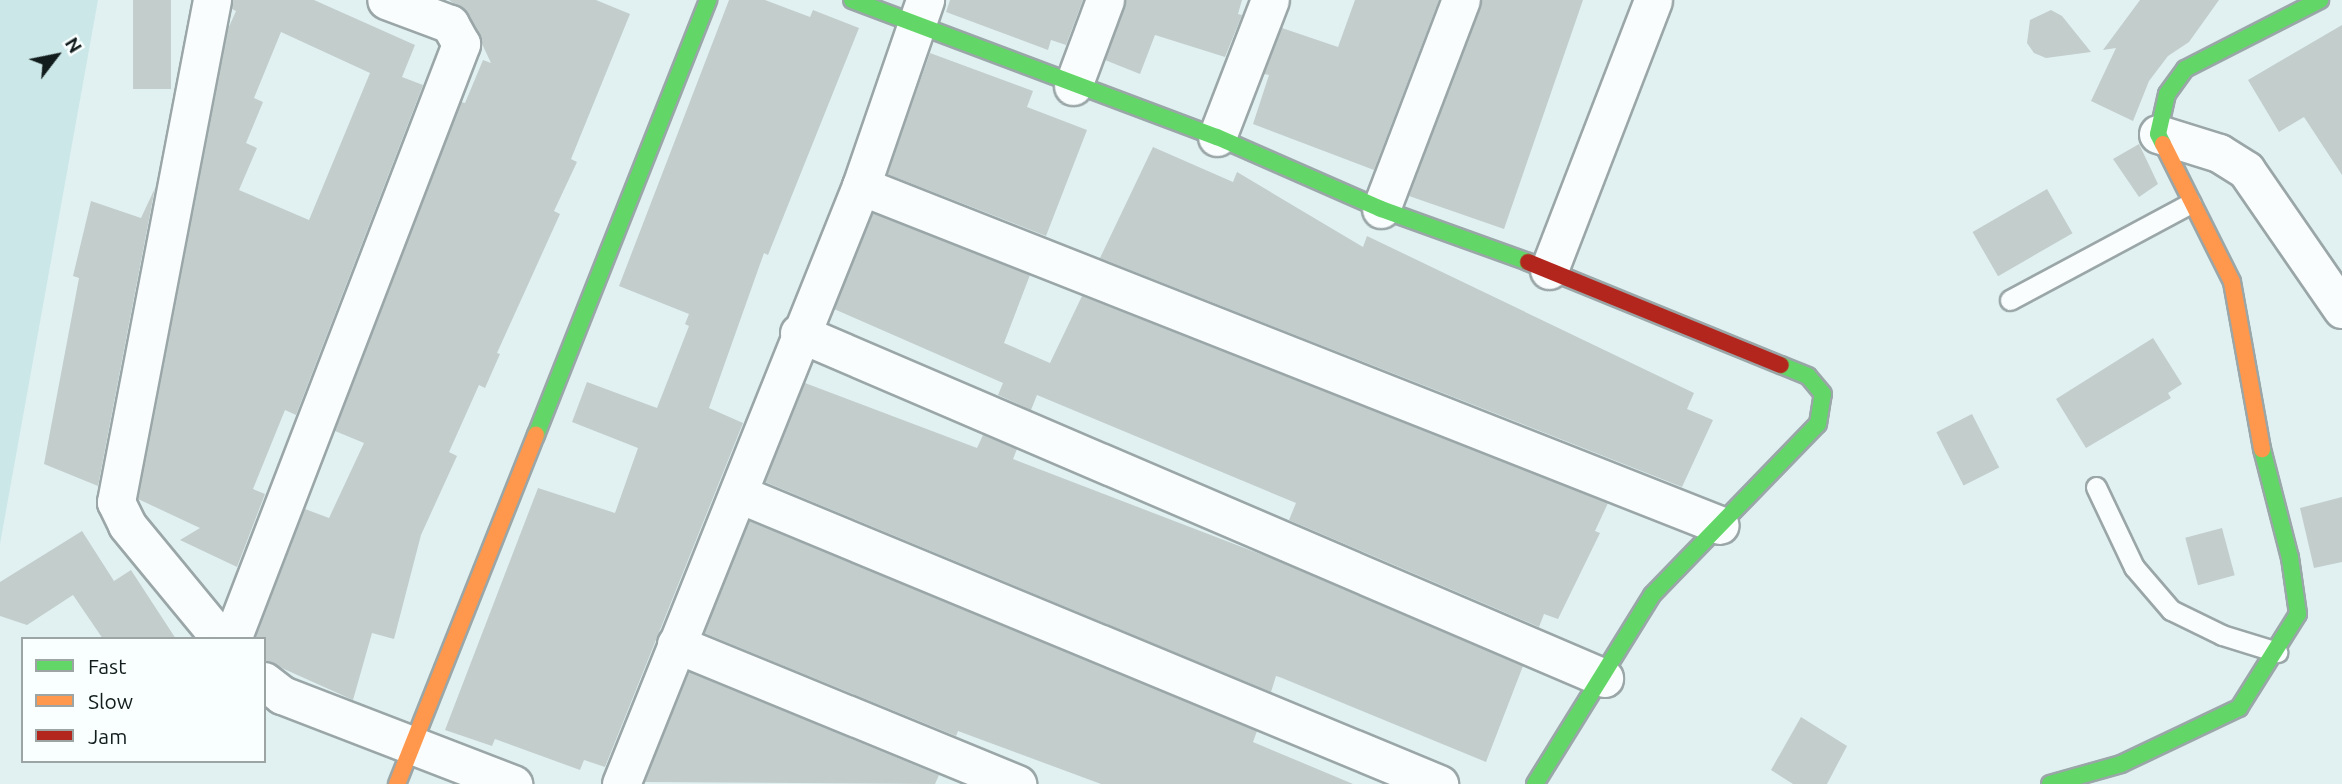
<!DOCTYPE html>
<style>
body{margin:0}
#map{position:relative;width:2342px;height:784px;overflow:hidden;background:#e1f1f2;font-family:Ubuntu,sans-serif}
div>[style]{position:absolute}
.built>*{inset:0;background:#cbe7e8}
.building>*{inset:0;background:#c2cdcc;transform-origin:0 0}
.roads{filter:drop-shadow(2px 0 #9aa6a7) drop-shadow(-2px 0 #9aa6a7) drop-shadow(0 2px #9aa6a7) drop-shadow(0 -2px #9aa6a7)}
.lane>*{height:19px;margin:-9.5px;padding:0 9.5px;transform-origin:9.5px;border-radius:9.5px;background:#fafdfd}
.street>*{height:37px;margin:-18.5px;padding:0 18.5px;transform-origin:18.5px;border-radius:18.5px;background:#fafdfd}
.fast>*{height:16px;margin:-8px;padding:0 8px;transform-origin:8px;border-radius:8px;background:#63d668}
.slow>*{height:16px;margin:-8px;padding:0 8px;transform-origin:8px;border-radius:8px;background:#ff974d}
.jam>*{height:16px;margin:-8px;padding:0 8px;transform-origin:8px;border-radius:8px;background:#b3261e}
span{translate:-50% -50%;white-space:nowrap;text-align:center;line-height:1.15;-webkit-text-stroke:6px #f9ffff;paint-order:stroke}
.legend{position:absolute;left:21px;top:637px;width:245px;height:126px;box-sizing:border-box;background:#f9ffff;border:2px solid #9da4a4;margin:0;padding:9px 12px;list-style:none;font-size:21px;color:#121c1c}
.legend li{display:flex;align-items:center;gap:14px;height:35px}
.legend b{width:35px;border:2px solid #9da4a4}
.north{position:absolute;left:21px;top:21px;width:70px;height:70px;-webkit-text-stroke:5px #f9ffff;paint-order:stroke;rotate:58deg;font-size:19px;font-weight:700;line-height:28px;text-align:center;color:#121c1c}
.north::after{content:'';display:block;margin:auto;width:24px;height:32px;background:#121c1c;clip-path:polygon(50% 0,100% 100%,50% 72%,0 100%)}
</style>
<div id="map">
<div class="built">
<div style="clip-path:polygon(0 0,98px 0,0 544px)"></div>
</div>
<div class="building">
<div style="left:133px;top:0;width:38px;height:89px"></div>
<div style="clip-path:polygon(evenodd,232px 0,314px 0,415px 45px,402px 77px,423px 85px,296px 415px,285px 410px,253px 489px,265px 494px,237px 567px,180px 540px,200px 528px,138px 499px,228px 29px,236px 11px,232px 9px,232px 0,281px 32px,370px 73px,309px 220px,239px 190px,257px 148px,246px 143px,263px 102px,254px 98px,281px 32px)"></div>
<div style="clip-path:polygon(449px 0,596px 0,630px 14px,571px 159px,577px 162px,554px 211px,560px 214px,497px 353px,500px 354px,485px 388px,479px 385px,449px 452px,457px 456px,421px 535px,394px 639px,372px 633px,353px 700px,264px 660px,264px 639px,255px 639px,305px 509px,329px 518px,364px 443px,335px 431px,461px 102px,465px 103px,483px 60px,491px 63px,468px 14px)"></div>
<div style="clip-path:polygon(729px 0,765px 0,810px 17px,813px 10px,859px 28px,768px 255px,764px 253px,709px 408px,743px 423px,605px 767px,584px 760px,580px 770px,495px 739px,492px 746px,445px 730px,538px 488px,615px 513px,638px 448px,572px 422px,587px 382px,657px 408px,689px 326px,685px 324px,689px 314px,619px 286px)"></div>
<div style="clip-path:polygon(950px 0,1083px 0,1066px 45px,1051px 40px,1048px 50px,946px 12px)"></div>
<div style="clip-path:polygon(1125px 0,1242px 0,1238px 14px,1242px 15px,1225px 57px,1155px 35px,1140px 74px,1105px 60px)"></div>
<div style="clip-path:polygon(1355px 0,1439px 0,1374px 170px,1253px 124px,1269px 75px,1264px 74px,1282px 28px,1338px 47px)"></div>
<div style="clip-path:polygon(1481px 0,1583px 0,1504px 229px,1409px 196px)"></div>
<div style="clip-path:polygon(2140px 0,2219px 0,2189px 42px,2168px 56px,2149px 81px,2133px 121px,2091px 101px,2116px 48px,2103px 50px)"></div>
<div style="clip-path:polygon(2051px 10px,2062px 16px,2091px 52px,2046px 58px,2034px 53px,2027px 43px,2030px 20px)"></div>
<div style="clip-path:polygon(2342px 25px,2342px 175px,2304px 117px,2279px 132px,2248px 80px)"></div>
<div style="clip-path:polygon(930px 53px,1033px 91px,1027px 107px,1087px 130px,1046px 236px,887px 174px)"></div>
<div style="clip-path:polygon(2139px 144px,2158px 184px,2139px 197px,2113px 159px)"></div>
<div style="clip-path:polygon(1153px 147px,1233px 182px,1237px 172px,1363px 247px,1367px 236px,1694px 393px,1687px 409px,1713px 420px,1682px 487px,1100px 258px)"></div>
<div style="clip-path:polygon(155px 188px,98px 486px,44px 464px,79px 278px,73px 276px,91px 201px,141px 218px)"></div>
<div style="left:2047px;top:189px;width:51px;height:86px;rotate:60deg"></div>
<div style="clip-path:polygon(873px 213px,1030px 275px,1004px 343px,1050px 363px,1082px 296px,1608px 503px,1595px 531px,1600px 533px,1558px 619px,1544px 614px,1539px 627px,1289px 520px,1296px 503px,1037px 395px,1031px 410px,998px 395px,1003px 383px,834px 309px)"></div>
<div style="clip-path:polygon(2153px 338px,2182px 384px,2168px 393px,2171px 398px,2086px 448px,2056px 399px)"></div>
<div style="clip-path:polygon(805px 383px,977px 448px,983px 435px,1017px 449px,1013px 459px,1273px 559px,1523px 666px,1486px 762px,1282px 678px,1276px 676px,1271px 692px,765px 482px)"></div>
<div style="left:1972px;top:414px;width:60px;height:40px;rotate:63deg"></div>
<div style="clip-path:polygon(2342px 497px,2342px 562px,2314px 568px,2300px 508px)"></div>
<div style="clip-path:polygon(749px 521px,1257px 731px,1253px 742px,1353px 784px,1101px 784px,958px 731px,956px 736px,704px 633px)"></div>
<div style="left:2222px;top:528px;width:49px;height:38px;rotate:75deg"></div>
<div style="clip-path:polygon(82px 531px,114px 581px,131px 570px,176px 639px,103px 639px,73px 595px,27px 625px,0 616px,0 582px)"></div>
<div style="clip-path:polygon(689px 672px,939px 775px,935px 784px,644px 782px)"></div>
<div style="clip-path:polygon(1801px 717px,1847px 746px,1827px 784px,1793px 784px,1771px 770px)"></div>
</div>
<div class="roads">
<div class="lane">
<div style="left:2010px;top:300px;width:205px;rotate:-28.2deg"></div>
<div style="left:2096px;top:487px;width:89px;rotate:64.6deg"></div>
<div style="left:2134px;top:567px;width:57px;rotate:49.3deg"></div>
<div style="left:2171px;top:610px;width:57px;rotate:26.1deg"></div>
<div style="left:2222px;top:635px;width:58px;rotate:17.2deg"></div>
</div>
<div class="street">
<div style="left:212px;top:0;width:511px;rotate:100.83deg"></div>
<div style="left:116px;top:502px;width:25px;rotate:64deg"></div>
<div style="left:127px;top:525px;width:148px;rotate:50.5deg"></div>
<div style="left:1073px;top:86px;width:92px;rotate:-69.6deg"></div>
<div style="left:2158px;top:134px;width:64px;rotate:17.3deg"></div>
<div style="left:2219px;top:153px;width:32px;rotate:32deg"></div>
<div style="left:2246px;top:170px;width:169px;rotate:55.4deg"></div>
<div style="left:1217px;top:137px;width:147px;rotate:-68.9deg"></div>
<div style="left:861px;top:186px;width:923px;rotate:21.54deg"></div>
<div style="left:1381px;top:209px;width:224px;rotate:-69.1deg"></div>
<div style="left:1549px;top:270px;width:289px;rotate:-68.9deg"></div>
<div style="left:799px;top:333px;width:876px;rotate:23.2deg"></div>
<div style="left:739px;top:494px;width:758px;rotate:22.5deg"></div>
<div style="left:232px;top:639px;width:638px;rotate:-68.95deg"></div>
<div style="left:461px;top:44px;width:23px;rotate:-119deg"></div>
<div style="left:450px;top:24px;width:68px;rotate:-159.4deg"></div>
<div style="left:676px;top:644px;width:369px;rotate:22.3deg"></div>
<div style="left:264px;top:681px;width:23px;rotate:38deg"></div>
<div style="left:282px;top:695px;width:248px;rotate:21.1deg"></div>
<div style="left:621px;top:784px;width:644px;rotate:-68.13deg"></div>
<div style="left:861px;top:186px;width:197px;rotate:-71deg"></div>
</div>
<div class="fast">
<div style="left:852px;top:0;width:390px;rotate:20.6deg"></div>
<div style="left:1217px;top:137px;width:179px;rotate:23.7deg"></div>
<div style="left:1381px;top:209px;width:156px;rotate:19.8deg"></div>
<div style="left:2163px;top:144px;width:11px;rotate:-117deg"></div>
<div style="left:2158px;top:134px;width:41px;rotate:-77.3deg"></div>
<div style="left:2167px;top:94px;width:31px;rotate:-54deg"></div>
<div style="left:2185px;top:69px;width:152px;rotate:-27.1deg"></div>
<div style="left:536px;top:435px;width:468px;rotate:-68.4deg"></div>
<div style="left:1535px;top:784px;width:222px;rotate:-58.2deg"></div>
<div style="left:1652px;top:595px;width:238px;rotate:-45.9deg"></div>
<div style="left:1818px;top:424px;width:30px;rotate:-81deg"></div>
<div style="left:1823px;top:394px;width:23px;rotate:-130deg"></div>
<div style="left:1808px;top:376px;width:29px;rotate:-158deg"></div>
<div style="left:2050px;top:784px;width:74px;rotate:-15.7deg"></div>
<div style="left:2121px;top:764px;width:131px;rotate:-25.4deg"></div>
<div style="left:2239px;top:708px;width:111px;rotate:-57.9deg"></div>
<div style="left:2298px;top:614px;width:57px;rotate:-98.1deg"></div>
<div style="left:2290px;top:558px;width:113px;rotate:-104.4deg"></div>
</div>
<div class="slow">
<div style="left:2163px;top:144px;width:154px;rotate:63.4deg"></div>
<div style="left:2232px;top:282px;width:170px;rotate:79.8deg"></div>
<div style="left:397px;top:784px;width:376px;rotate:-68.3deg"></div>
</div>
<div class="jam">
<div style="left:1528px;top:262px;width:273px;rotate:22.2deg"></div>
</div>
</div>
<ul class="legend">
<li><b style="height:9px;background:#63d668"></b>Fast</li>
<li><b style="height:9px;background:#ff974d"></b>Slow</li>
<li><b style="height:9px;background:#b3261e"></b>Jam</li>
</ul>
<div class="north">N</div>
</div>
